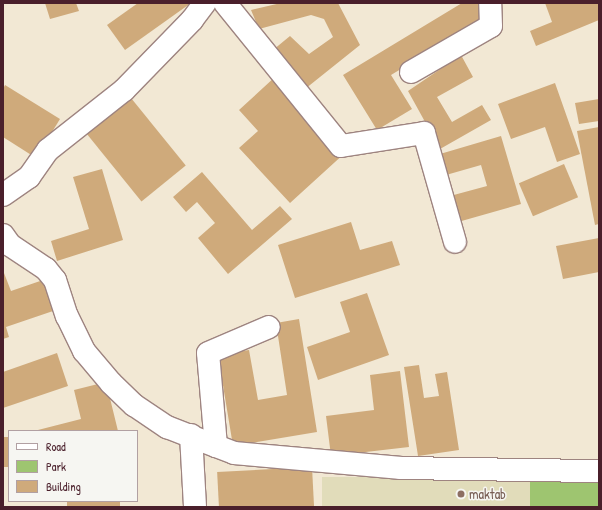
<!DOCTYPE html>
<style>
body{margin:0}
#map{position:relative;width:602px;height:510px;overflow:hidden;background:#f2e8d4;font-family:"Patrick Hand",sans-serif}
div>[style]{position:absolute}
.built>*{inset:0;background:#e1dcba;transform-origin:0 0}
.green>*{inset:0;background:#9ec570;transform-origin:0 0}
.building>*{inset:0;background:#cfaa7b;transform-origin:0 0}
.roads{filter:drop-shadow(1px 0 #9e8480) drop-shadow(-1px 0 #9e8480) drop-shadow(0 1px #9e8480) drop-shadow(0 -1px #9e8480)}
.minor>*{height:22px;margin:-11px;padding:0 11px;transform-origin:11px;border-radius:11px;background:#fff}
.dots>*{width:11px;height:11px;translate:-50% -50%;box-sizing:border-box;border:2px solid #f6f6f2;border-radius:50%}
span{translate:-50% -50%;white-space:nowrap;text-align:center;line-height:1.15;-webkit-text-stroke:3px #f6f6f2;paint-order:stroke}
.education-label{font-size:14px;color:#785e54}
.left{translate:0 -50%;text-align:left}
.frame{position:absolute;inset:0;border:4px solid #4a1f2b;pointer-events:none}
.legend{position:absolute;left:8px;top:430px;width:130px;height:72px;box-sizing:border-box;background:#f6f6f2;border:1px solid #b1a0a2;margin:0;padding:5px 7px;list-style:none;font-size:12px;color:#4a1f2b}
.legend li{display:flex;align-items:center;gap:8px;height:20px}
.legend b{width:20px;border:1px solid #b1a0a2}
</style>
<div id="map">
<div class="built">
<div style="left:599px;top:477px;width:30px;height:277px;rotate:90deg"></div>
</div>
<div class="green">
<div style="left:599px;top:477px;width:30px;height:69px;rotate:90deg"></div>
</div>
<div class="building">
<div style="clip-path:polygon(45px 3px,76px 3px,79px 11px,50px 19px)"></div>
<div style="clip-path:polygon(138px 3px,191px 3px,125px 50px,107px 25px)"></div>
<div style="clip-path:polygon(281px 3px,338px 3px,360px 45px,305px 89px,273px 50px,290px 36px,309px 54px,333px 37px,324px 19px,311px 15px,259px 29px,251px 10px)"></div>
<div style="clip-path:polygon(462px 3px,479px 3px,487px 17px,391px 75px,412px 109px,377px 130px,343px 75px)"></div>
<div style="clip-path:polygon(545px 3px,599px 3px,599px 20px,536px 46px,530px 31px,552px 22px)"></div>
<div style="clip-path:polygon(461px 55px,473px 77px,437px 97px,452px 122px,482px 105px,491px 120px,440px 149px,408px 91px)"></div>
<div style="clip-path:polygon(276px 76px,346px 152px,290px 203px,239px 148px,258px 131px,239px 110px)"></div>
<div style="clip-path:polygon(555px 83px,580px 154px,557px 162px,545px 127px,511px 139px,498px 104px)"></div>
<div style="clip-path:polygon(5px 85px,60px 119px,36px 158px,3px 137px,3px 89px)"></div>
<div style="left:131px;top:98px;width:87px;height:57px;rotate:51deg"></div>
<div style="clip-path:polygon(599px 99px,599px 121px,579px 124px,575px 103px)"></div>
<div style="clip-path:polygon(599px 127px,599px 224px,595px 225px,577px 131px)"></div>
<div style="clip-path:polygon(501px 136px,521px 204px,458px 222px,450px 196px,487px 186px,481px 165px,446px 175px,440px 154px)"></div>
<div style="left:564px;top:164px;width:36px;height:49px;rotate:67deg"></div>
<div style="clip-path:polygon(102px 169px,123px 240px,57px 261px,51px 241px,89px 229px,73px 177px)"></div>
<div style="clip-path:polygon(202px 172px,252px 230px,280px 206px,292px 219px,228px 274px,198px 238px,215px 223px,197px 202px,186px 212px,173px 197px)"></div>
<div style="clip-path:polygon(351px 222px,360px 250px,392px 241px,400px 265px,295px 298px,278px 245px)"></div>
<div style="clip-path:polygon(599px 238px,599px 272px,563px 279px,556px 246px)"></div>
<div style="clip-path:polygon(3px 273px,4px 273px,11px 291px,46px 279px,56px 310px,6px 327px,9px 337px,3px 339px)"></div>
<div style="clip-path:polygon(367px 293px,389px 355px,318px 380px,307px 347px,350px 332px,340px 302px)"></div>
<div style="clip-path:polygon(299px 319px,317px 432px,233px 446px,218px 355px,249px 350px,258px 400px,287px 395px,276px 323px)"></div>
<div style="clip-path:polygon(57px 353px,68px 386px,3px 408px,3px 372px)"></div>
<div style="clip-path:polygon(419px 365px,424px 398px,439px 396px,435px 374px,447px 372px,459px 450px,418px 456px,404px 367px)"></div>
<div style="clip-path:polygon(400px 371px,409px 447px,331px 456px,326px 416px,374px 410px,370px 375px)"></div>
<div style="clip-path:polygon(106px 382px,118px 431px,34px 431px,81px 419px,74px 390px)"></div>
<div style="left:9px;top:437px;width:30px;height:6px;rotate:90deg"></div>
<div style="left:312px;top:467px;width:40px;height:95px;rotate:87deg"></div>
<div style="left:67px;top:501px;width:53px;height:6px"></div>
</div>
<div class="roads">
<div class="minor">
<div style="left:225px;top:3px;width:184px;rotate:51deg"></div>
<div style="left:341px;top:146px;width:84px;rotate:-8.9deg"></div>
<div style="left:424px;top:133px;width:113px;rotate:74.1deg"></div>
<div style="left:411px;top:72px;width:92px;rotate:-29.9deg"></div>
<div style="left:491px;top:26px;width:23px;rotate:-92deg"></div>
<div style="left:3px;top:195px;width:32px;rotate:-35deg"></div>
<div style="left:29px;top:177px;width:33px;rotate:-55deg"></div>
<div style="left:48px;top:150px;width:97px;rotate:-38.3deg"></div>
<div style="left:124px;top:90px;width:98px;rotate:-45.8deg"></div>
<div style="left:192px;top:20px;width:21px;rotate:-53deg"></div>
<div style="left:3px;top:235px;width:12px;rotate:55deg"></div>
<div style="left:10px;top:245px;width:43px;rotate:33.7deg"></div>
<div style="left:46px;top:269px;width:14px;rotate:51deg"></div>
<div style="left:55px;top:280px;width:38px;rotate:72deg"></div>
<div style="left:67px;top:316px;width:39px;rotate:64deg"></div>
<div style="left:84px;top:351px;width:42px;rotate:49.8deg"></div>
<div style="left:111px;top:383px;width:32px;rotate:44deg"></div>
<div style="left:134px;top:405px;width:40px;rotate:34deg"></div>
<div style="left:167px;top:427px;width:53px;rotate:21.2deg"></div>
<div style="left:216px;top:446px;width:19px;rotate:21deg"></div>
<div style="left:234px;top:453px;width:168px;rotate:5.1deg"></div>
<div style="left:401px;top:468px;width:198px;rotate:0.9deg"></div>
<div style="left:191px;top:435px;width:72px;rotate:86.8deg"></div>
<div style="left:216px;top:446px;width:93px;rotate:-94.9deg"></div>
<div style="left:208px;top:353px;width:66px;rotate:-23.1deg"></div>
</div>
</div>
<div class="dots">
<div style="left:461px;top:494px;background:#8d6e63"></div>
</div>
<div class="education-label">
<span class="left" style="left:469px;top:494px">maktab</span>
</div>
<div class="frame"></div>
<ul class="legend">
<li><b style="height:5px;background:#fff"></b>Road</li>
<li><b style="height:11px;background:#9ec570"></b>Park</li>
<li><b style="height:11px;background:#cfaa7b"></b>Building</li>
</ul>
</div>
